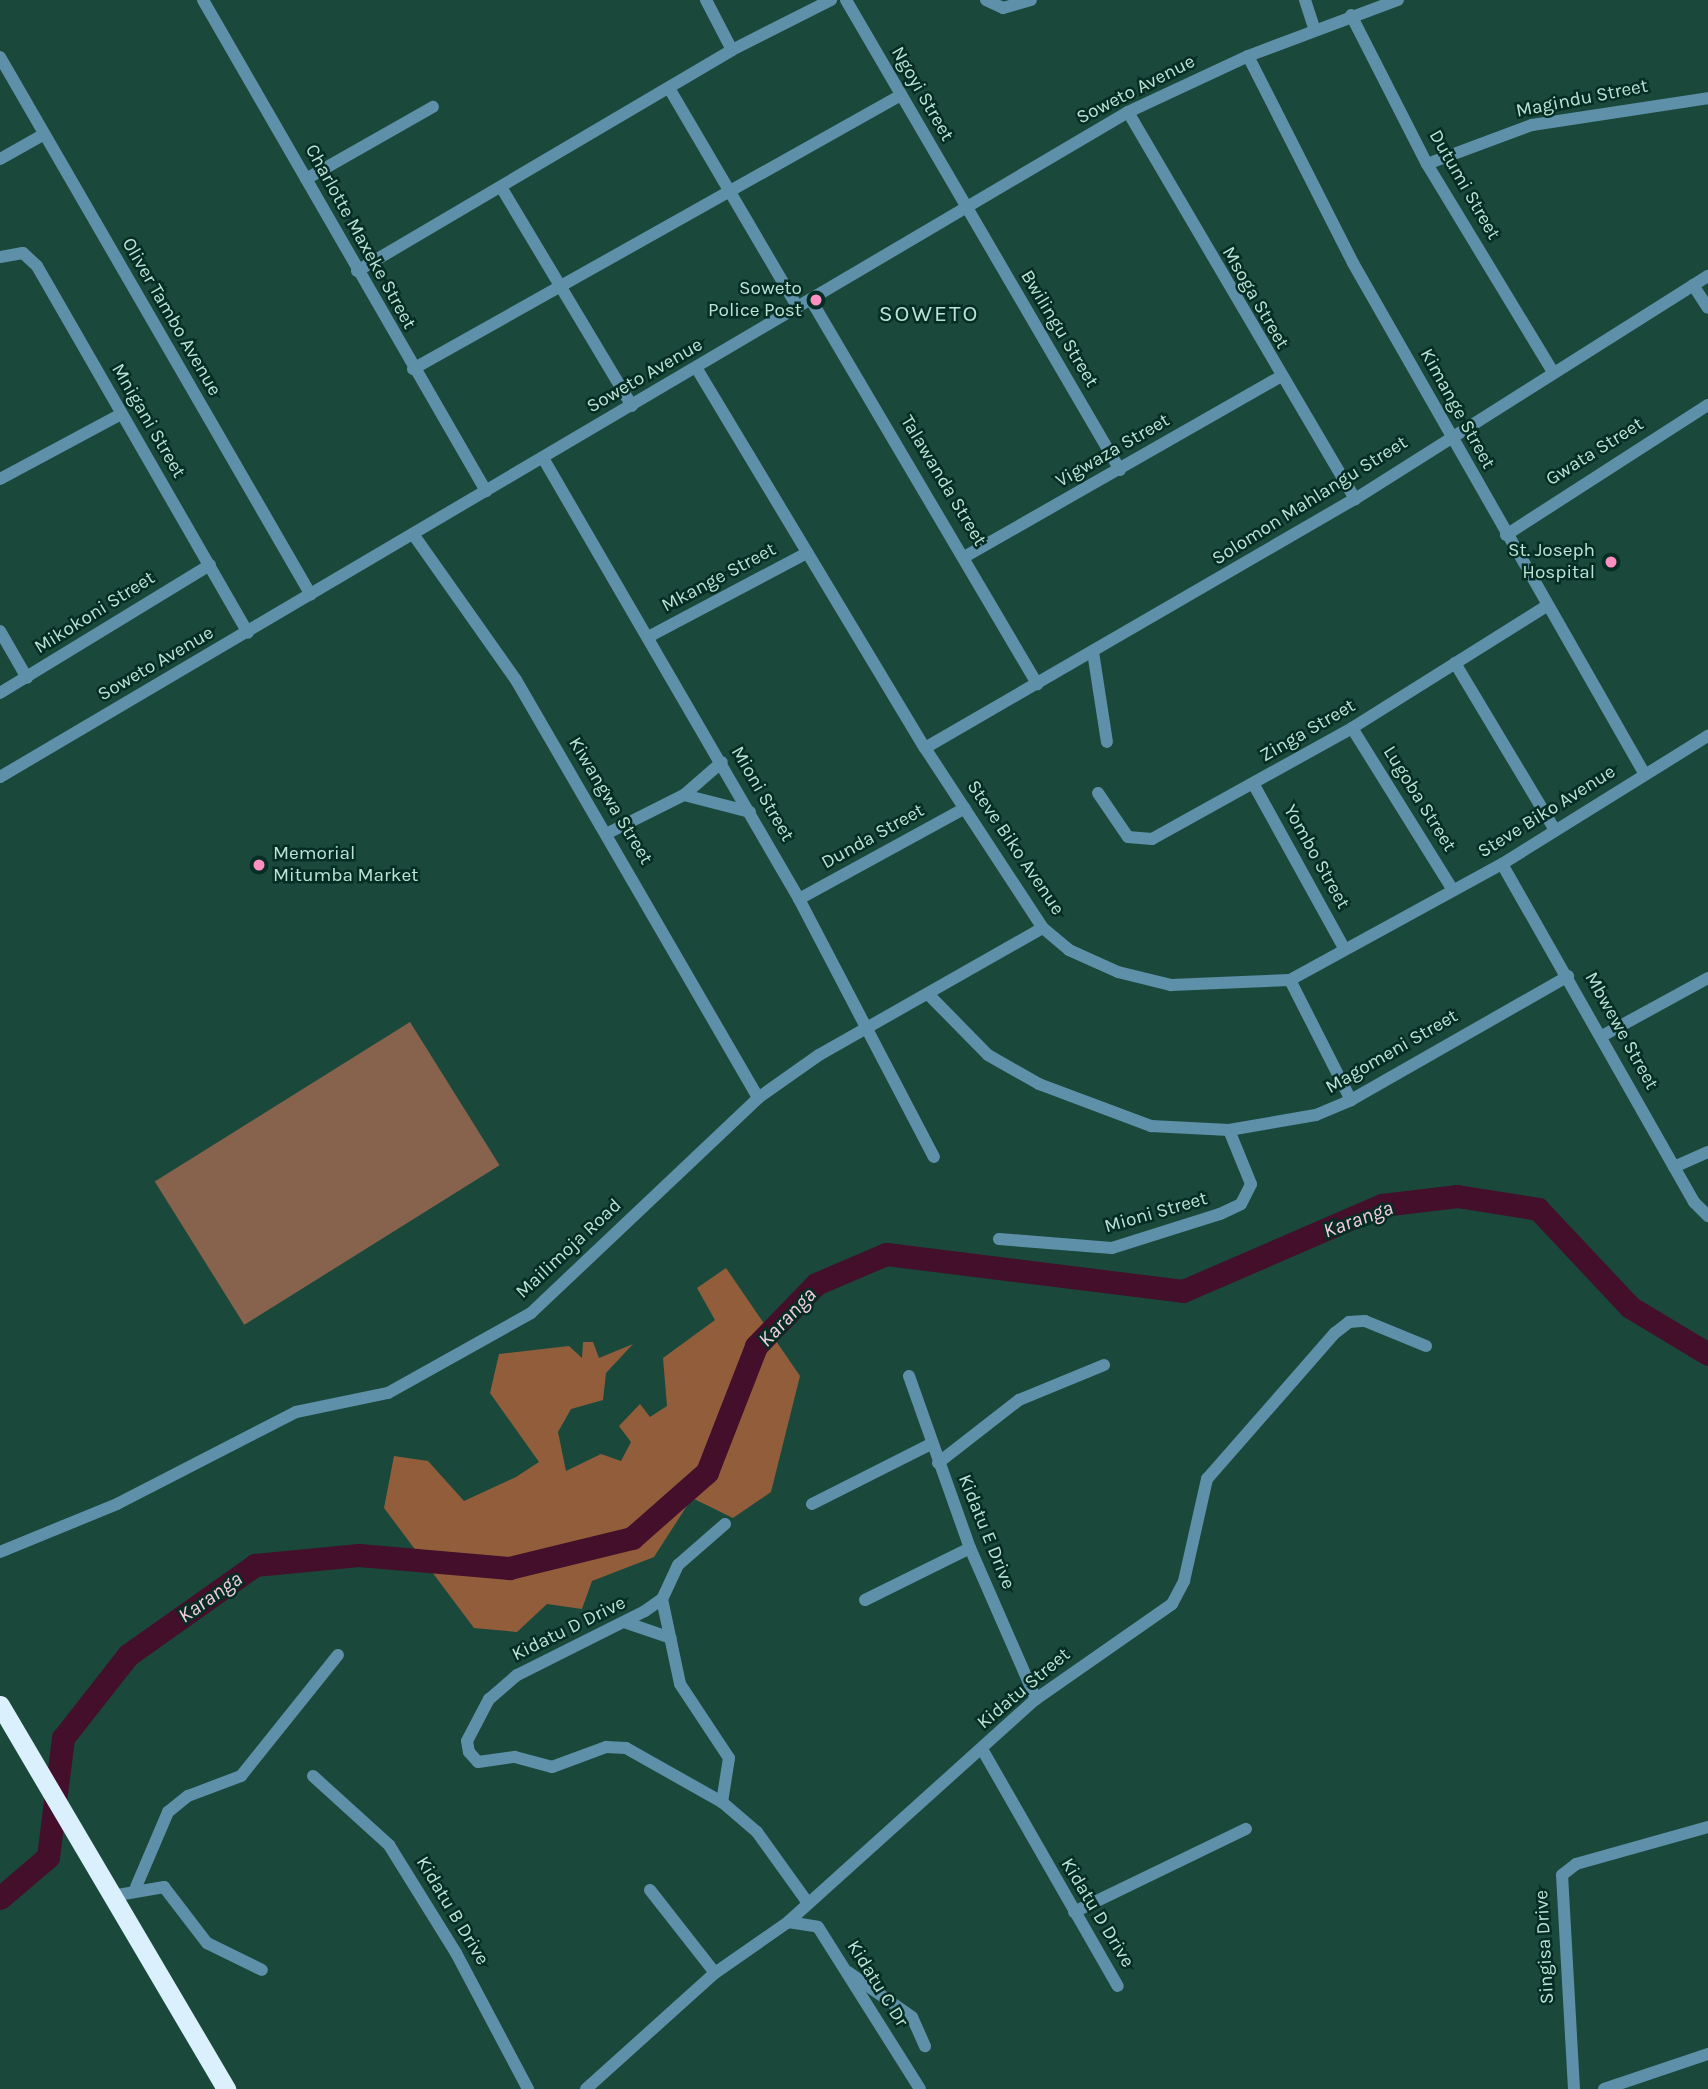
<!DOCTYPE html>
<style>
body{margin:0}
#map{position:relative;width:1708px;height:2089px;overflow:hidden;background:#1a493c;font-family:Karla,sans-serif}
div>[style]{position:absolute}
.green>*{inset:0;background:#87624c;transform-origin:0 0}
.forest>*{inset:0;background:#925d3b}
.river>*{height:23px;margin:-11.5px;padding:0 11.5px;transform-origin:11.5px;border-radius:11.5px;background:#430f2a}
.minor>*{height:12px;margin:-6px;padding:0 6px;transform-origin:6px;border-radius:6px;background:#5f90a9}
.highway>*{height:19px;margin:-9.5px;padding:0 9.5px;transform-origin:9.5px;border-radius:9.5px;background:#daf0fd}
.dots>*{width:19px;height:19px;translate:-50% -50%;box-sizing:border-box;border:4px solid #062d24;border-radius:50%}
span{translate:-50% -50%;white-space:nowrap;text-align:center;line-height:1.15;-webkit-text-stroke:5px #062d24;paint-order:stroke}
.street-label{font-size:19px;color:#bbe3d5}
.poi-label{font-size:19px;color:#bbe3d5}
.right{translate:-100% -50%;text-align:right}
.left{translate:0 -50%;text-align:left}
.water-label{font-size:21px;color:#f4cfde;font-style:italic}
.quarter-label{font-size:23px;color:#bbe3d5;letter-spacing:2px}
</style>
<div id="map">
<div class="green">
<div style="left:410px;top:1022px;width:169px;height:301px;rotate:58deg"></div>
</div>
<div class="forest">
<div style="clip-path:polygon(726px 1268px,800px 1376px,771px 1492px,733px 1518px,692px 1498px,654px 1557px,592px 1581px,582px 1609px,547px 1604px,517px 1632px,474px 1628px,384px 1508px,394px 1456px,428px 1461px,464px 1501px,516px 1477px,539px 1462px,490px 1393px,499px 1354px,569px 1346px,582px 1358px,583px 1342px,593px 1342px,599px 1358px,633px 1344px,606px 1373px,603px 1400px,571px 1409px,558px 1432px,566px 1471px,601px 1454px,621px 1461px,631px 1442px,619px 1426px,640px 1404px,650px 1417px,667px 1406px,663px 1358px,715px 1320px,697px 1288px)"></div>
</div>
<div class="river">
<div style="left:0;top:1898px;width:63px;rotate:-40.5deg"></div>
<div style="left:48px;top:1857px;width:120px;rotate:-82.8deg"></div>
<div style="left:63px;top:1738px;width:105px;rotate:-51.9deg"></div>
<div style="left:128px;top:1655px;width:156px;rotate:-35.3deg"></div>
<div style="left:255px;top:1565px;width:104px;rotate:-5.5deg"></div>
<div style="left:359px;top:1555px;width:151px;rotate:5deg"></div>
<div style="left:509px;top:1568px;width:127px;rotate:-13.7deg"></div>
<div style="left:632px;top:1538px;width:100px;rotate:-41.3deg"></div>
<div style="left:707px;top:1472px;width:135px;rotate:-68.7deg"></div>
<div style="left:756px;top:1346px;width:86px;rotate:-45.9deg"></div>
<div style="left:816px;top:1284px;width:76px;rotate:-23.2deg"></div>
<div style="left:886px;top:1254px;width:299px;rotate:7.1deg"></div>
<div style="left:1183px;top:1291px;width:217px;rotate:-23.4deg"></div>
<div style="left:1382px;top:1205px;width:76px;rotate:-6.8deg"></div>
<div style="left:1457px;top:1196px;width:82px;rotate:9.1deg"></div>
<div style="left:1538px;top:1209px;width:134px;rotate:46.8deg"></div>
<div style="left:1630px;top:1307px;width:91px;rotate:31.1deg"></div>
</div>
<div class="minor">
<div style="left:203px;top:0;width:567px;rotate:60.04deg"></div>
<div style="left:706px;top:0;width:56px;rotate:62.5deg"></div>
<div style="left:846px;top:0;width:544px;rotate:59.76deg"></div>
<div style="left:986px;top:0;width:19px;rotate:25deg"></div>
<div style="left:1003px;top:8px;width:29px;rotate:-16deg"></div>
<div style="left:1305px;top:0;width:32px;rotate:72deg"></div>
<div style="left:1351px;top:15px;width:167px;rotate:63deg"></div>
<div style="left:1427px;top:164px;width:241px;rotate:58.8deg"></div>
<div style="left:1248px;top:56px;width:232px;rotate:63.1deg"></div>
<div style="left:1353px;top:263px;width:587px;rotate:60.29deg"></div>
<div style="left:0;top:57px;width:621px;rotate:59.97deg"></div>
<div style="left:669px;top:88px;width:255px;rotate:59.6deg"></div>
<div style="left:1128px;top:112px;width:449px;rotate:59.6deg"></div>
<div style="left:0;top:159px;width:49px;rotate:-29.2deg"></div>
<div style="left:1427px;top:164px;width:112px;rotate:-20.4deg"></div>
<div style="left:1532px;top:125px;width:178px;rotate:-8.7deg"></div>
<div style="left:306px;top:179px;width:146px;rotate:-29.6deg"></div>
<div style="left:501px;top:187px;width:255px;rotate:59.1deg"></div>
<div style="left:0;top:257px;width:23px;rotate:-10deg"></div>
<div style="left:23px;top:253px;width:19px;rotate:43deg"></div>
<div style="left:37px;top:266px;width:423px;rotate:60.1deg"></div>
<div style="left:357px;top:271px;width:435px;rotate:-30.5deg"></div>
<div style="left:732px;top:50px;width:111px;rotate:-26.8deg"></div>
<div style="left:1693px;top:285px;width:27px;rotate:57deg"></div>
<div style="left:811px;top:300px;width:446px;rotate:59.5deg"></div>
<div style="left:413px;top:369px;width:560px;rotate:-29.31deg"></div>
<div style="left:697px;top:369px;width:442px;rotate:59deg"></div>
<div style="left:925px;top:748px;width:215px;rotate:56.8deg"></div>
<div style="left:1043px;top:928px;width:34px;rotate:40deg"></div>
<div style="left:1069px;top:950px;width:54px;rotate:24.2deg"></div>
<div style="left:1118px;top:972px;width:55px;rotate:13.8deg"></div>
<div style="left:1171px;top:985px;width:119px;rotate:-2.4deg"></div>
<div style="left:1290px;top:980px;width:242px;rotate:-28.7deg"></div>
<div style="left:1502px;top:864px;width:243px;rotate:-31.9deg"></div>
<div style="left:543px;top:458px;width:510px;rotate:59.86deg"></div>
<div style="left:799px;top:899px;width:291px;rotate:62.4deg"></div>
<div style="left:0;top:479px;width:137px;rotate:-28.2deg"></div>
<div style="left:413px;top:534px;width:179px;rotate:54.8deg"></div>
<div style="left:516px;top:680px;width:483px;rotate:59.9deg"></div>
<div style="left:1506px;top:535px;width:240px;rotate:-32.8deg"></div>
<div style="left:966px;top:556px;width:359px;rotate:-29.7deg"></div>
<div style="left:0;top:631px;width:54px;rotate:60.1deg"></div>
<div style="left:650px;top:636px;width:178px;rotate:-27.9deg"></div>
<div style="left:1093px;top:652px;width:91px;rotate:81.2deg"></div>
<div style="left:1455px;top:663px;width:195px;rotate:59.1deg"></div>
<div style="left:0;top:693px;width:246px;rotate:-31.4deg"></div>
<div style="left:1352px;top:728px;width:191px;rotate:58.1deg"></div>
<div style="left:925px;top:748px;width:497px;rotate:-30.1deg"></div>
<div style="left:1355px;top:499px;width:418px;rotate:-32.3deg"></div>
<div style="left:0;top:777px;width:1309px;rotate:-30.52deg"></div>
<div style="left:1128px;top:112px;width:132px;rotate:-25deg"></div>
<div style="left:1248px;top:56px;width:160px;rotate:-20.5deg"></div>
<div style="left:1254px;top:785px;width:186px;rotate:61.1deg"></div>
<div style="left:1098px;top:793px;width:53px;rotate:55.7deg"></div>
<div style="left:1128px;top:837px;width:24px;rotate:5deg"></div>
<div style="left:1152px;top:839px;width:229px;rotate:-29deg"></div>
<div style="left:1352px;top:728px;width:228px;rotate:-32.1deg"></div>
<div style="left:684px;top:795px;width:68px;rotate:14.4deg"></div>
<div style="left:608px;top:833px;width:85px;rotate:-26.6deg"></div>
<div style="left:684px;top:795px;width:50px;rotate:-41deg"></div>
<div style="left:1502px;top:864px;width:389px;rotate:60.4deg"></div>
<div style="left:1694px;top:1202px;width:20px;rotate:45deg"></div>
<div style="left:799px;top:899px;width:189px;rotate:-28.7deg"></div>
<div style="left:1290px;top:980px;width:135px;rotate:63.1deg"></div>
<div style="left:929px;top:995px;width:84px;rotate:45.5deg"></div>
<div style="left:988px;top:1055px;width:59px;rotate:29.6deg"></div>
<div style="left:1039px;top:1084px;width:120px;rotate:20.6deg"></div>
<div style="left:1151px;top:1126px;width:78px;rotate:2.9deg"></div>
<div style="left:1229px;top:1130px;width:88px;rotate:-9.8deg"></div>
<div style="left:1316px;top:1115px;width:38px;rotate:-23deg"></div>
<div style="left:1351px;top:1100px;width:250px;rotate:-29.7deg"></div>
<div style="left:1602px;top:1036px;width:121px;rotate:-28.7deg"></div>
<div style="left:1674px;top:1167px;width:37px;rotate:-24deg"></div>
<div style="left:999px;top:1239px;width:113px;rotate:4.6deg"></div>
<div style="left:1112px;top:1248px;width:113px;rotate:-17.5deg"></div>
<div style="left:1220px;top:1214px;width:23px;rotate:-25deg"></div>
<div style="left:1241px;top:1204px;width:22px;rotate:-63deg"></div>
<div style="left:1251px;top:1184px;width:58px;rotate:-112.2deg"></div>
<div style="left:909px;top:1376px;width:182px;rotate:70.5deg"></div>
<div style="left:970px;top:1548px;width:165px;rotate:66.4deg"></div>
<div style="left:938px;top:1463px;width:103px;rotate:-37.9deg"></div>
<div style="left:1019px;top:1400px;width:92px;rotate:-22.4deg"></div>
<div style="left:812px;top:1504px;width:133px;rotate:-26.8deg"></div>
<div style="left:725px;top:1524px;width:62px;rotate:138.9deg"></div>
<div style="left:678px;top:1565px;width:38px;rotate:115deg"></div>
<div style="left:662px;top:1599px;width:21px;rotate:145deg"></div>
<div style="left:645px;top:1611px;width:143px;rotate:153.4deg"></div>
<div style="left:517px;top:1675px;width:37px;rotate:139deg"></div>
<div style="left:489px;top:1699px;width:47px;rotate:117.6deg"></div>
<div style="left:467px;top:1741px;width:11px;rotate:80deg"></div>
<div style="left:469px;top:1752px;width:13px;rotate:48deg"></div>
<div style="left:478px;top:1762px;width:37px;rotate:-8deg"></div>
<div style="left:515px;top:1757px;width:38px;rotate:15deg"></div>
<div style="left:552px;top:1767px;width:58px;rotate:-20.3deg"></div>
<div style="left:606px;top:1747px;width:20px;rotate:3deg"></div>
<div style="left:626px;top:1748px;width:110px;rotate:29.4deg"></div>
<div style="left:722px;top:1802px;width:46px;rotate:40.6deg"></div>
<div style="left:757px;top:1832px;width:87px;rotate:54.3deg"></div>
<div style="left:0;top:1552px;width:126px;rotate:-22.3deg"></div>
<div style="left:117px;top:1504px;width:201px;rotate:-27.2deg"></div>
<div style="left:296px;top:1412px;width:94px;rotate:-11.7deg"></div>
<div style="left:388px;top:1393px;width:164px;rotate:-29.2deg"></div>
<div style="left:531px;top:1313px;width:313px;rotate:-43.4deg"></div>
<div style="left:758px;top:1098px;width:75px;rotate:-35.2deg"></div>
<div style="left:819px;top:1055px;width:257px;rotate:-29.6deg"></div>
<div style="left:662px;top:1599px;width:87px;rotate:78deg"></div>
<div style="left:680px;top:1684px;width:89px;rotate:56.5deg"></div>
<div style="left:729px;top:1758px;width:45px;rotate:99deg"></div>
<div style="left:865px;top:1600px;width:117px;rotate:-26.3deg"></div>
<div style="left:627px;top:1623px;width:46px;rotate:18.8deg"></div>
<div style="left:982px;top:1749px;width:273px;rotate:60.2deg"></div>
<div style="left:313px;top:1776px;width:103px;rotate:42.2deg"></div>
<div style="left:389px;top:1845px;width:127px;rotate:58.2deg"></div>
<div style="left:456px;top:1953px;width:154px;rotate:62.1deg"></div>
<div style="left:136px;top:1887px;width:82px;rotate:-66.9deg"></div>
<div style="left:168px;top:1812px;width:26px;rotate:-39deg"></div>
<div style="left:188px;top:1796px;width:57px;rotate:-20.7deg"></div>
<div style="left:241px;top:1776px;width:155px;rotate:-51.3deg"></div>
<div style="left:650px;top:1890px;width:105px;rotate:51.9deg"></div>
<div style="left:112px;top:1896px;width:53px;rotate:-9.8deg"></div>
<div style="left:164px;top:1887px;width:71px;rotate:52.5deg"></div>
<div style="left:207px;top:1943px;width:61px;rotate:26.1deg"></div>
<div style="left:1074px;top:1912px;width:191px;rotate:-25.8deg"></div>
<div style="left:788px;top:1922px;width:30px;rotate:9deg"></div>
<div style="left:818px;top:1927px;width:191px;rotate:57.8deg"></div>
<div style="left:848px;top:1972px;width:78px;rotate:35.1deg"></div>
<div style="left:912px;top:2017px;width:32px;rotate:66deg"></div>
<div style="left:586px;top:2089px;width:173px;rotate:-42deg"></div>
<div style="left:715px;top:1973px;width:89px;rotate:-34.9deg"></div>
<div style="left:788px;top:1922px;width:334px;rotate:-42deg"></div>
<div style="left:1036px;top:1699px;width:166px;rotate:-34.9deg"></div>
<div style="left:1172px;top:1604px;width:26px;rotate:-62deg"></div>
<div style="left:1184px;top:1581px;width:105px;rotate:-77.3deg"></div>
<div style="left:1207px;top:1479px;width:194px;rotate:-48.8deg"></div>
<div style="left:1335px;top:1333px;width:18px;rotate:-38deg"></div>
<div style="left:1349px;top:1322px;width:16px;rotate:-4deg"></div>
<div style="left:1365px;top:1321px;width:66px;rotate:22.3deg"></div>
<div style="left:1574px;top:2089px;width:214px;rotate:-93.2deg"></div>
<div style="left:1562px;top:1875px;width:18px;rotate:-38deg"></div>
<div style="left:1576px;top:1864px;width:137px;rotate:-15.7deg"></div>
<div style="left:1604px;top:2089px;width:110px;rotate:-18.6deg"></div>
</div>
<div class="highway">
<div style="left:0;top:1705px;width:446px;rotate:59.5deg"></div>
</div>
<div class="dots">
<div style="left:816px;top:300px;background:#fd8fc1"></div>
<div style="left:1611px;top:562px;background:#fd8fc1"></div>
<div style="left:259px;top:865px;background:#fd8fc1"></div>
</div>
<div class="street-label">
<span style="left:1136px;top:90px;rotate:-27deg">Soweto Avenue</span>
<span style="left:922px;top:94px;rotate:60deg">Ngoyi Street</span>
<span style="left:1582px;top:99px;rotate:-11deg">Magindu Street</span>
<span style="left:1464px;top:185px;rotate:60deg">Dutumi Street</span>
<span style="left:360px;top:237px;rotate:61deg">Charlotte Maxeke Street</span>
<span style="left:1255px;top:298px;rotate:60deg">Msoga Street</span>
<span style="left:171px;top:317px;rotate:60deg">Oliver Tambo Avenue</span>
<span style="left:1059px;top:329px;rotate:59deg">Bwilingu Street</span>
<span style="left:645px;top:376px;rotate:-30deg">Soweto Avenue</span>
<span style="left:1457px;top:409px;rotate:61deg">Kimange Street</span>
<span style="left:148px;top:421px;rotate:60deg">Mnigani Street</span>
<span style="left:1113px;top:451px;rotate:-30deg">Vigwaza Street</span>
<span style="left:1595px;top:452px;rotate:-32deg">Gwata Street</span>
<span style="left:943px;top:481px;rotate:59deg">Talawanda Street</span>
<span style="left:1310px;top:501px;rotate:-32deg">Solomon Mahlangu Street</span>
<span style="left:719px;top:578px;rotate:-28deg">Mkange Street</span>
<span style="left:95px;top:613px;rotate:-32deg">Mikokoni Street</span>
<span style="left:156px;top:664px;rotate:-30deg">Soweto Avenue</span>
<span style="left:1308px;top:731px;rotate:-30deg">Zinga Street</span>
<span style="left:762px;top:794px;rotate:60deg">Mioni Street</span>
<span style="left:1419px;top:799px;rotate:58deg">Lugoba Street</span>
<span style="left:610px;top:801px;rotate:59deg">Kiwangwa Street</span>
<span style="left:1547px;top:812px;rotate:-32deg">Steve Biko Avenue</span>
<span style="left:873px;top:837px;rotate:-29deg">Dunda Street</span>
<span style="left:1015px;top:848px;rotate:56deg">Steve Biko Avenue</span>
<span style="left:1316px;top:857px;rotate:61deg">Yombo Street</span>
<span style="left:1621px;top:1031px;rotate:61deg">Mbwewe Street</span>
<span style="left:1392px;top:1052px;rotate:-30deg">Magomeni Street</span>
<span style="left:1156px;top:1213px;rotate:-16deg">Mioni Street</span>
<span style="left:569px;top:1249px;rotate:-43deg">Mailimoja Road</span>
<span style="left:986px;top:1532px;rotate:68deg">Kidatu E Drive</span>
<span style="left:569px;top:1629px;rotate:-26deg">Kidatu D Drive</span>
<span style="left:1024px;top:1689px;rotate:-40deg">Kidatu Street</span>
<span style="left:452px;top:1911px;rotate:59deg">Kidatu B Drive</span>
<span style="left:1097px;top:1913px;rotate:59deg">Kidatu D Drive</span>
<span style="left:1545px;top:1947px;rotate:-93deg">Singisa Drive</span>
<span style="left:877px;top:1984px;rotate:58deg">Kidatu C Dr</span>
</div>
<div class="poi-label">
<span class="right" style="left:802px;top:300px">Soweto<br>Police Post</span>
<span class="right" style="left:1595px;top:562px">St. Joseph<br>Hospital</span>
<span class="left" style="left:273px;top:865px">Memorial<br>Mitumba Market</span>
</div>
<div class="water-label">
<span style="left:1358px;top:1219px;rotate:-20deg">Karanga</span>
<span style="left:787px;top:1317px;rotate:-46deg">Karanga</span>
<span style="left:210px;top:1597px;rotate:-35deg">Karanga</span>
</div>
<div class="quarter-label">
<span style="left:929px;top:314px">SOWETO</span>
</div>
</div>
